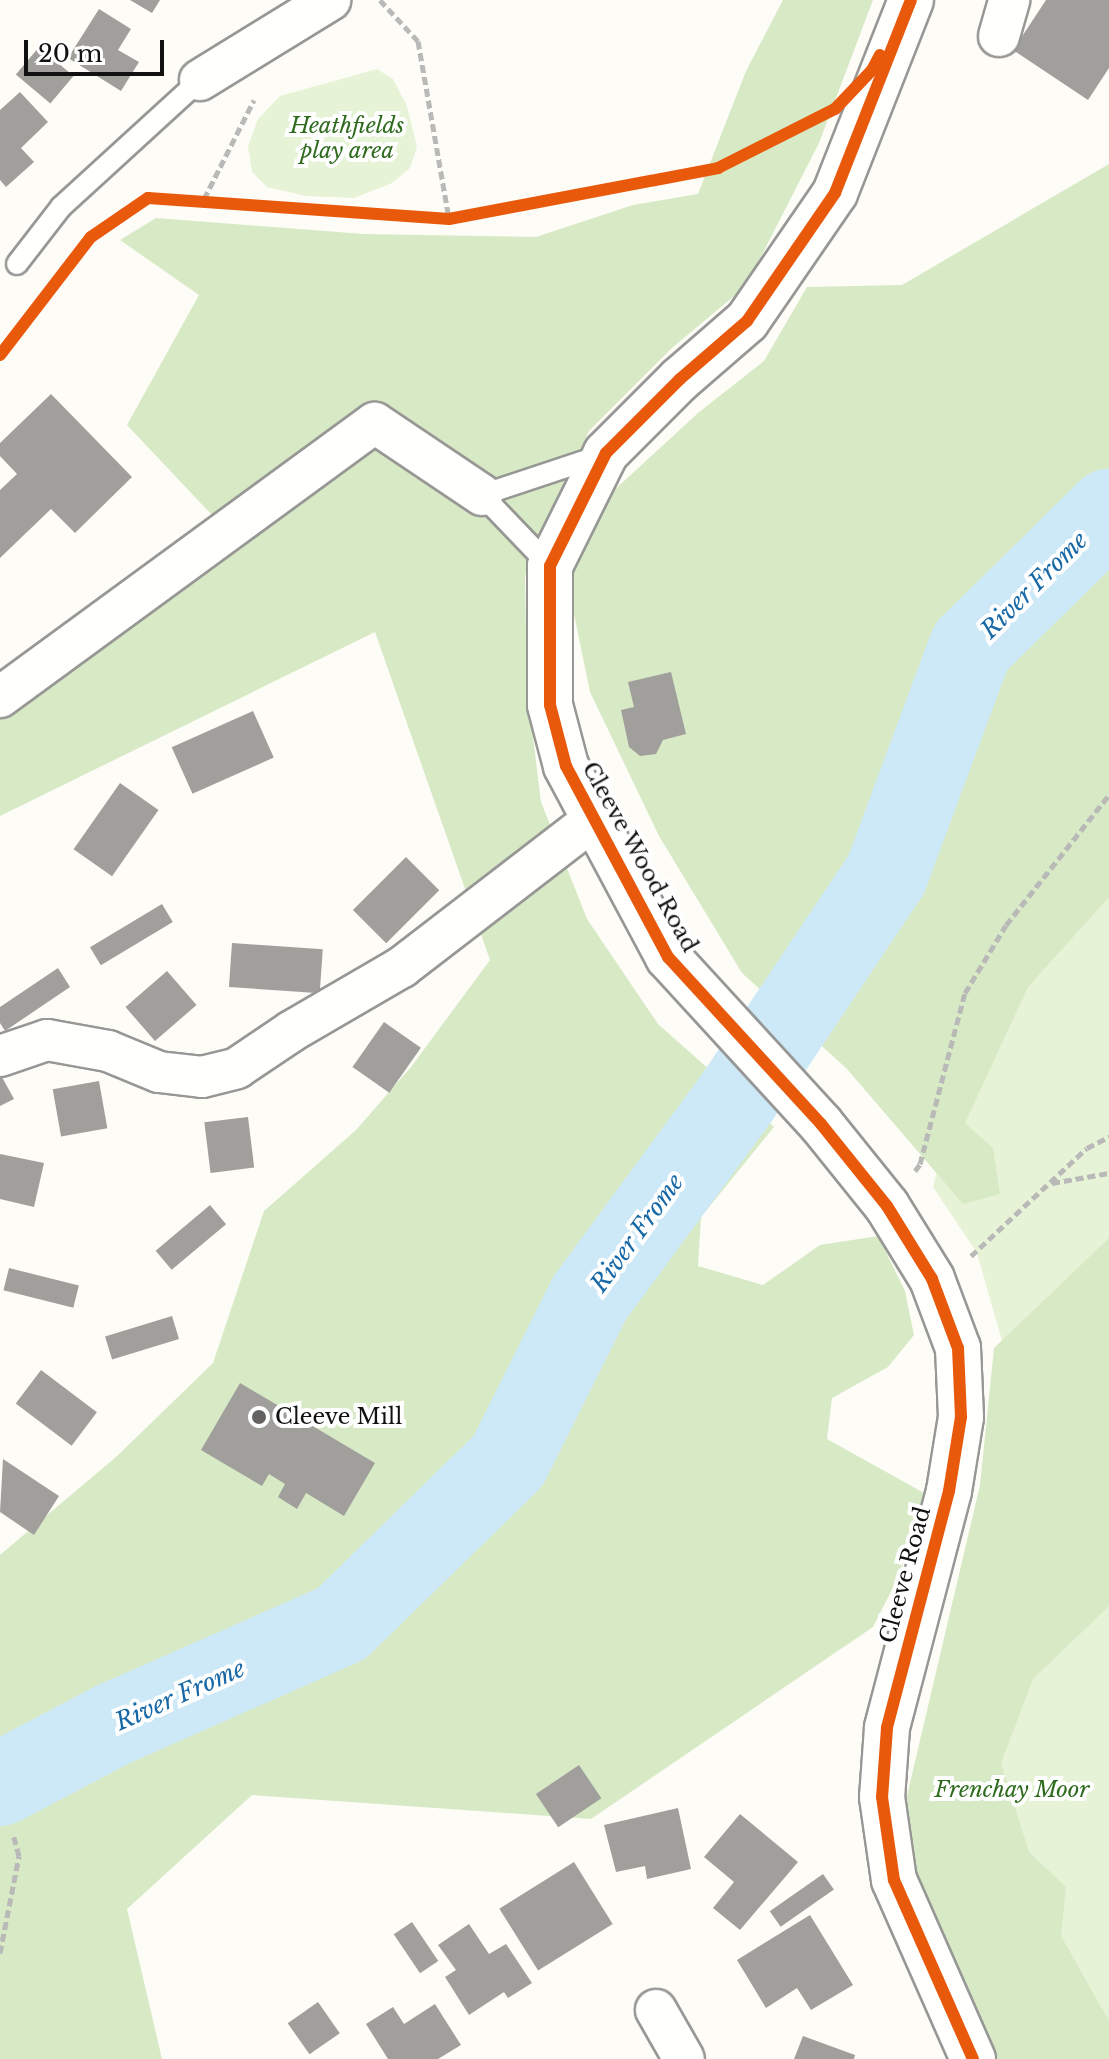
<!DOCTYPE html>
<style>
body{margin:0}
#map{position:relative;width:1109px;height:2059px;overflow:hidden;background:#fdfcf7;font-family:"Libre Baskerville",serif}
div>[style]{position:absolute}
.green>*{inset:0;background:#e7f3d7}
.forest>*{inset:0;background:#d8eac5}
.river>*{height:84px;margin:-42px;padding:0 42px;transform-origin:42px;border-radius:42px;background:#cde8f7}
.building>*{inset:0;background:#a19f9c;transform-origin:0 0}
.path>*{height:5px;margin-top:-2.5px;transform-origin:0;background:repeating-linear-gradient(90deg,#b9b9b8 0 8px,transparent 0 12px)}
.roads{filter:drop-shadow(2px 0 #979795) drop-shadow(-2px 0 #979795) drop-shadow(0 2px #979795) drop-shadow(0 -2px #979795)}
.service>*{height:20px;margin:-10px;padding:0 10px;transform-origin:10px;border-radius:10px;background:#fffffe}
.minor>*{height:40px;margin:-20px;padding:0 20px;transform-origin:20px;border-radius:20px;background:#fffffe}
.tertiary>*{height:44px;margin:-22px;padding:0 22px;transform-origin:22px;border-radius:22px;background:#fffffe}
.cycleway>*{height:12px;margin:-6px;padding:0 6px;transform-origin:6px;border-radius:6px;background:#e8590c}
.dots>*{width:22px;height:22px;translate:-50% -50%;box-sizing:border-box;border:4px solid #fff;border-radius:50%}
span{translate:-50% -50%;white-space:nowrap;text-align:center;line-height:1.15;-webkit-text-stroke:8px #fff;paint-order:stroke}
.park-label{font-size:22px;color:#2f6b1f;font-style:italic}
.street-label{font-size:22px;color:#111}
.poi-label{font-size:22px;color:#111}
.left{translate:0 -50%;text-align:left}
.water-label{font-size:24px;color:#1768a6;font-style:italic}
.scale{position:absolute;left:24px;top:40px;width:140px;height:36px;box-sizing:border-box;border:4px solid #111;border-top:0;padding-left:10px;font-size:24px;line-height:28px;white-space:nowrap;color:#111;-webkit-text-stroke:6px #fff;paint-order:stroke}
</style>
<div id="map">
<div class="green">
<div style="clip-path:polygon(377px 69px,393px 79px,407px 106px,417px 147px,410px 168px,392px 183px,354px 198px,306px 196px,267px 187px,252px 172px,248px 146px,258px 119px,280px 96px)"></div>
<div style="clip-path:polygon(1109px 825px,1109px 2059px,1007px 2059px,948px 1643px,1006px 1368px,1002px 1341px,977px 1253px,933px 1187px,967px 1052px)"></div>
</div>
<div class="forest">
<div style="clip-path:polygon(783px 0,873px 0,819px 143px,746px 286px,672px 348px,589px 431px,525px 576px,527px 688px,541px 802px,587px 919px,658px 1024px,774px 1127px,701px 1217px,698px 1266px,763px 1285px,820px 1245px,878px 1236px,905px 1291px,914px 1335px,888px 1367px,832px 1398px,827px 1439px,924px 1493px,901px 1572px,873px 1627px,591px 1819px,252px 1795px,127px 1909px,162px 2059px,0 2059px,0 1555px,116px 1457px,213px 1363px,264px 1211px,356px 1130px,411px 1067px,490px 960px,375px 632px,0 816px,0 681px,227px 531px,127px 425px,199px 295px,120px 240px,156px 218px,364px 234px,536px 237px,633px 205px,698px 194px,746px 71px)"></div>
<div style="clip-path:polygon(1109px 164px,1109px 897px,1028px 987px,965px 1123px,993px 1148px,1000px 1194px,963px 1204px,847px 1069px,742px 973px,659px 836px,590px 692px,567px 580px,597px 506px,698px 413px,764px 361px,807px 287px,902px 285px)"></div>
<div style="clip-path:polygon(1109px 1238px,1109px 1606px,1033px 1679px,1001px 1763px,1029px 1852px,1066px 1887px,1061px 1936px,1109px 2021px,1109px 2059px,990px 2059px,907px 1866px,902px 1817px,980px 1485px,994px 1348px)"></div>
</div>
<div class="river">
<div style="left:0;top:1784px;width:129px;rotate:-27.8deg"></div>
<div style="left:114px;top:1724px;width:248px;rotate:-23.8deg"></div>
<div style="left:341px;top:1624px;width:233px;rotate:-44.3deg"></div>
<div style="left:508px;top:1461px;width:181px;rotate:-63.4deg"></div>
<div style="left:589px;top:1299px;width:252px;rotate:-53.7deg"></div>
<div style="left:738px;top:1096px;width:266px;rotate:-56.2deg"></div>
<div style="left:886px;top:875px;width:243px;rotate:-69.6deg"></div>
<div style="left:971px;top:647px;width:194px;rotate:-44.6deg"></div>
</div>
<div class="building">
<div style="clip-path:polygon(130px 0,160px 0,152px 13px)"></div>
<div style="clip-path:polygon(1046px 0,1109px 0,1109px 68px,1088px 100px,1013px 50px)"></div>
<div style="clip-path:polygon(99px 9px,131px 29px,118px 50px,139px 62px,121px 91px,68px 58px)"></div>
<div style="left:39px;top:47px;width:45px;height:36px;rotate:40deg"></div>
<div style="clip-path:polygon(20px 92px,48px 122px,21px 148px,34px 162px,6px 187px,0 180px,0 110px)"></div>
<div style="clip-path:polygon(51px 394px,132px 477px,75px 533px,51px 509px,0 558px,0 490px,17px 474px,0 456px,0 443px)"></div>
<div style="clip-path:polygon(671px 672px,686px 734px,663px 740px,656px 754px,640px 756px,629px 747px,621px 710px,634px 707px,628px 682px)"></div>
<div style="left:253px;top:711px;width:51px;height:89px;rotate:66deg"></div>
<div style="left:120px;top:783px;width:47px;height:81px;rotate:35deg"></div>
<div style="left:406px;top:857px;width:47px;height:75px;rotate:45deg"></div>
<div style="left:162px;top:904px;width:21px;height:84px;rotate:59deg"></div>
<div style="left:232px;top:943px;width:91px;height:44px;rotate:4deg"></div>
<div style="clip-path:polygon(58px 968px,70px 987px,5px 1031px,0 1023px,0 1007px)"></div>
<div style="left:167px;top:971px;width:45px;height:55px;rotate:49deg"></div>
<div style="left:384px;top:1022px;width:45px;height:55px;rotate:35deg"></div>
<div style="clip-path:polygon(2px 1077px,14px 1099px,0 1106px,0 1078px)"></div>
<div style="left:99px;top:1081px;width:48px;height:47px;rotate:80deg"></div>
<div style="left:248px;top:1117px;width:51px;height:44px;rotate:83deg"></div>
<div style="clip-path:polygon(0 1154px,44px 1163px,34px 1207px,0 1199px)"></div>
<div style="left:210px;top:1205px;width:25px;height:71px;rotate:50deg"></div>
<div style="left:9px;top:1268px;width:72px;height:23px;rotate:14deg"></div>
<div style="left:172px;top:1316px;width:24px;height:70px;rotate:73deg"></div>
<div style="left:41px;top:1370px;width:70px;height:42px;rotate:37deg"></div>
<div style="clip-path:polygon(240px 1383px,375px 1463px,344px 1516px,306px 1493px,297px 1509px,278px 1497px,285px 1484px,269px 1474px,262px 1486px,201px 1450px)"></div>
<div style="clip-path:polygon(3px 1459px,59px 1496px,34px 1535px,0 1512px)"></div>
<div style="left:579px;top:1765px;width:40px;height:52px;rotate:56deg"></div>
<div style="clip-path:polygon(678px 1808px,691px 1869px,647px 1879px,645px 1866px,616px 1872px,604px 1825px)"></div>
<div style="clip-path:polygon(740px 1814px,798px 1862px,740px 1930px,713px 1908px,734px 1882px,704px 1857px)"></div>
<div style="left:574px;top:1862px;width:73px;height:88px;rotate:58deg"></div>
<div style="left:823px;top:1874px;width:19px;height:65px;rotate:55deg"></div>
<div style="clip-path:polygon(810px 1915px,853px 1985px,811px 2010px,797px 1988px,766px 2008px,737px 1960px)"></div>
<div style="left:412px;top:1922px;width:47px;height:22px;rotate:56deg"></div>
<div style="clip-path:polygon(469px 1924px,489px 1954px,506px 1944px,532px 1983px,508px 1998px,504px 1992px,469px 2015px,445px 1977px,456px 1970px,438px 1945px)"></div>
<div style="left:318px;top:2002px;width:38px;height:37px;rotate:55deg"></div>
<div style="clip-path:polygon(435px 2004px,461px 2045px,438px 2059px,388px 2059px,366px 2024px,393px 2007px,404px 2024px)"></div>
<div style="clip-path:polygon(803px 2036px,855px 2055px,854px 2059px,794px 2059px)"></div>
</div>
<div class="path">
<div style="left:380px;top:0;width:56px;rotate:47.2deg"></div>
<div style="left:418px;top:41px;width:181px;rotate:80.1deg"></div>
<div style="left:204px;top:199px;width:111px;rotate:-63.2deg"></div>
<div style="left:915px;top:1171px;width:9px;rotate:-54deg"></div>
<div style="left:920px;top:1164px;width:177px;rotate:-75.3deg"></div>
<div style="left:965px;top:993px;width:79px;rotate:-58.9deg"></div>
<div style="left:1006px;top:925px;width:166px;rotate:-51.6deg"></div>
<div style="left:1052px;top:1183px;width:58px;rotate:-10deg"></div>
<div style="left:971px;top:1256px;width:158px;rotate:-43deg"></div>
<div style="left:1087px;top:1148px;width:25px;rotate:-27deg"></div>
<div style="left:0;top:1953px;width:99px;rotate:-78.9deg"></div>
<div style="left:19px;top:1856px;width:24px;rotate:-105deg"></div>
</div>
<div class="roads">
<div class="service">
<div style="left:17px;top:264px;width:72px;rotate:-52.3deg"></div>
<div style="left:61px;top:207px;width:188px;rotate:-42.4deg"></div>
<div style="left:550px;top:566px;width:98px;rotate:-133.8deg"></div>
<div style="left:482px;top:495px;width:126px;rotate:-18.4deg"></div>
</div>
<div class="minor">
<div style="left:999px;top:36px;width:37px;rotate:-74deg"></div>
<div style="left:200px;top:80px;width:153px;rotate:-31.6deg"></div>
<div style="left:0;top:697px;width:464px;rotate:-36.2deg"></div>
<div style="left:375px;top:423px;width:129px;rotate:33.9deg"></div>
<div style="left:0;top:1056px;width:50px;rotate:-18.8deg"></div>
<div style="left:47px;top:1040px;width:62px;rotate:10.2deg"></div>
<div style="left:108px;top:1051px;width:55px;rotate:22.4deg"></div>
<div style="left:159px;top:1072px;width:43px;rotate:6.6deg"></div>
<div style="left:202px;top:1077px;width:36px;rotate:-14deg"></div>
<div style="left:237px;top:1068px;width:66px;rotate:-33.9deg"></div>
<div style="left:292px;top:1031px;width:127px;rotate:-30.2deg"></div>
<div style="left:402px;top:967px;width:242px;rotate:-37.6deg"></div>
<div style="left:656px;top:2010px;width:56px;rotate:60.3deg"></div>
</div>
<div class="tertiary">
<div style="left:911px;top:0;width:207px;rotate:111.5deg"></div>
<div style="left:835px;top:193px;width:155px;rotate:124.5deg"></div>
<div style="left:747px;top:321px;width:89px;rotate:139.1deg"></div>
<div style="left:680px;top:379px;width:105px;rotate:135deg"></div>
<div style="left:606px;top:453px;width:126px;rotate:116.4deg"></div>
<div style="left:550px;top:566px;width:139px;rotate:90deg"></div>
<div style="left:550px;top:705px;width:63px;rotate:75.3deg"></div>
<div style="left:566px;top:766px;width:217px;rotate:61.9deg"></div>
<div style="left:668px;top:957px;width:226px;rotate:47.5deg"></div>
<div style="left:821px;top:1124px;width:105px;rotate:51.2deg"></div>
<div style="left:887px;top:1206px;width:86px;rotate:58.3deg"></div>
<div style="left:932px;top:1279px;width:74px;rotate:69.4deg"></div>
<div style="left:958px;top:1348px;width:69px;rotate:87.5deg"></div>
<div style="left:961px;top:1417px;width:75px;rotate:99.2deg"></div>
<div style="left:949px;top:1491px;width:245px;rotate:104.7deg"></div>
<div style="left:887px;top:1728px;width:69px;rotate:94.1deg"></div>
<div style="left:882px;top:1797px;width:84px;rotate:81.8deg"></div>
<div style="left:894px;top:1880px;width:196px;rotate:66.2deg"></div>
</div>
</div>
<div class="cycleway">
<div style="left:911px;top:0;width:207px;rotate:111.5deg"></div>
<div style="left:835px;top:193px;width:155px;rotate:124.5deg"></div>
<div style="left:747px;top:321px;width:89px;rotate:139.1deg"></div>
<div style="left:680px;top:379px;width:105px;rotate:135deg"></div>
<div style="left:606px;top:453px;width:126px;rotate:116.4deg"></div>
<div style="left:550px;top:566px;width:139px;rotate:90deg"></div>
<div style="left:550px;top:705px;width:63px;rotate:75.3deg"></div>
<div style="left:566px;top:766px;width:217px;rotate:61.9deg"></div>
<div style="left:668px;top:957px;width:226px;rotate:47.5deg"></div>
<div style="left:821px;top:1124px;width:105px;rotate:51.2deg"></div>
<div style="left:887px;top:1206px;width:86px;rotate:58.3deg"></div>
<div style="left:932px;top:1279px;width:74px;rotate:69.4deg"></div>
<div style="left:958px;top:1348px;width:69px;rotate:87.5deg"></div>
<div style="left:961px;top:1417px;width:75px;rotate:99.2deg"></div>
<div style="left:949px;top:1491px;width:245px;rotate:104.7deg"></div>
<div style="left:887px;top:1728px;width:69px;rotate:94.1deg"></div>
<div style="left:882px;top:1797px;width:84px;rotate:81.8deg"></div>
<div style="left:894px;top:1880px;width:196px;rotate:66.2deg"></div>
<div style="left:0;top:355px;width:149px;rotate:-52.4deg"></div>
<div style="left:91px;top:237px;width:69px;rotate:-34.4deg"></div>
<div style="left:148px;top:198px;width:302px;rotate:4deg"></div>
<div style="left:449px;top:219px;width:274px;rotate:-10.7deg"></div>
<div style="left:718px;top:168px;width:131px;rotate:-26.8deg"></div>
<div style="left:835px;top:109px;width:54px;rotate:-46.5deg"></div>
<div style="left:872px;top:70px;width:17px;rotate:-62deg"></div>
</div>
<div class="dots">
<div style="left:259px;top:1417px;background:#646362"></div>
</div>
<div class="park-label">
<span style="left:347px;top:138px">Heathfields<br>play area</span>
<span style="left:1012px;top:1790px">Frenchay Moor</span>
</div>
<div class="street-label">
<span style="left:640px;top:857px;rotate:61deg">Cleeve Wood Road</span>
<span style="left:905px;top:1575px;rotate:-75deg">Cleeve Road</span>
</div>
<div class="poi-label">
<span class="left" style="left:275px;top:1417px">Cleeve Mill</span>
</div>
<div class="water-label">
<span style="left:1034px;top:585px;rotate:-45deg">River Frome</span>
<span style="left:637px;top:1233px;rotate:-54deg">River Frome</span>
<span style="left:180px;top:1695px;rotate:-24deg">River Frome</span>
</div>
<div class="scale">20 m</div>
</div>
